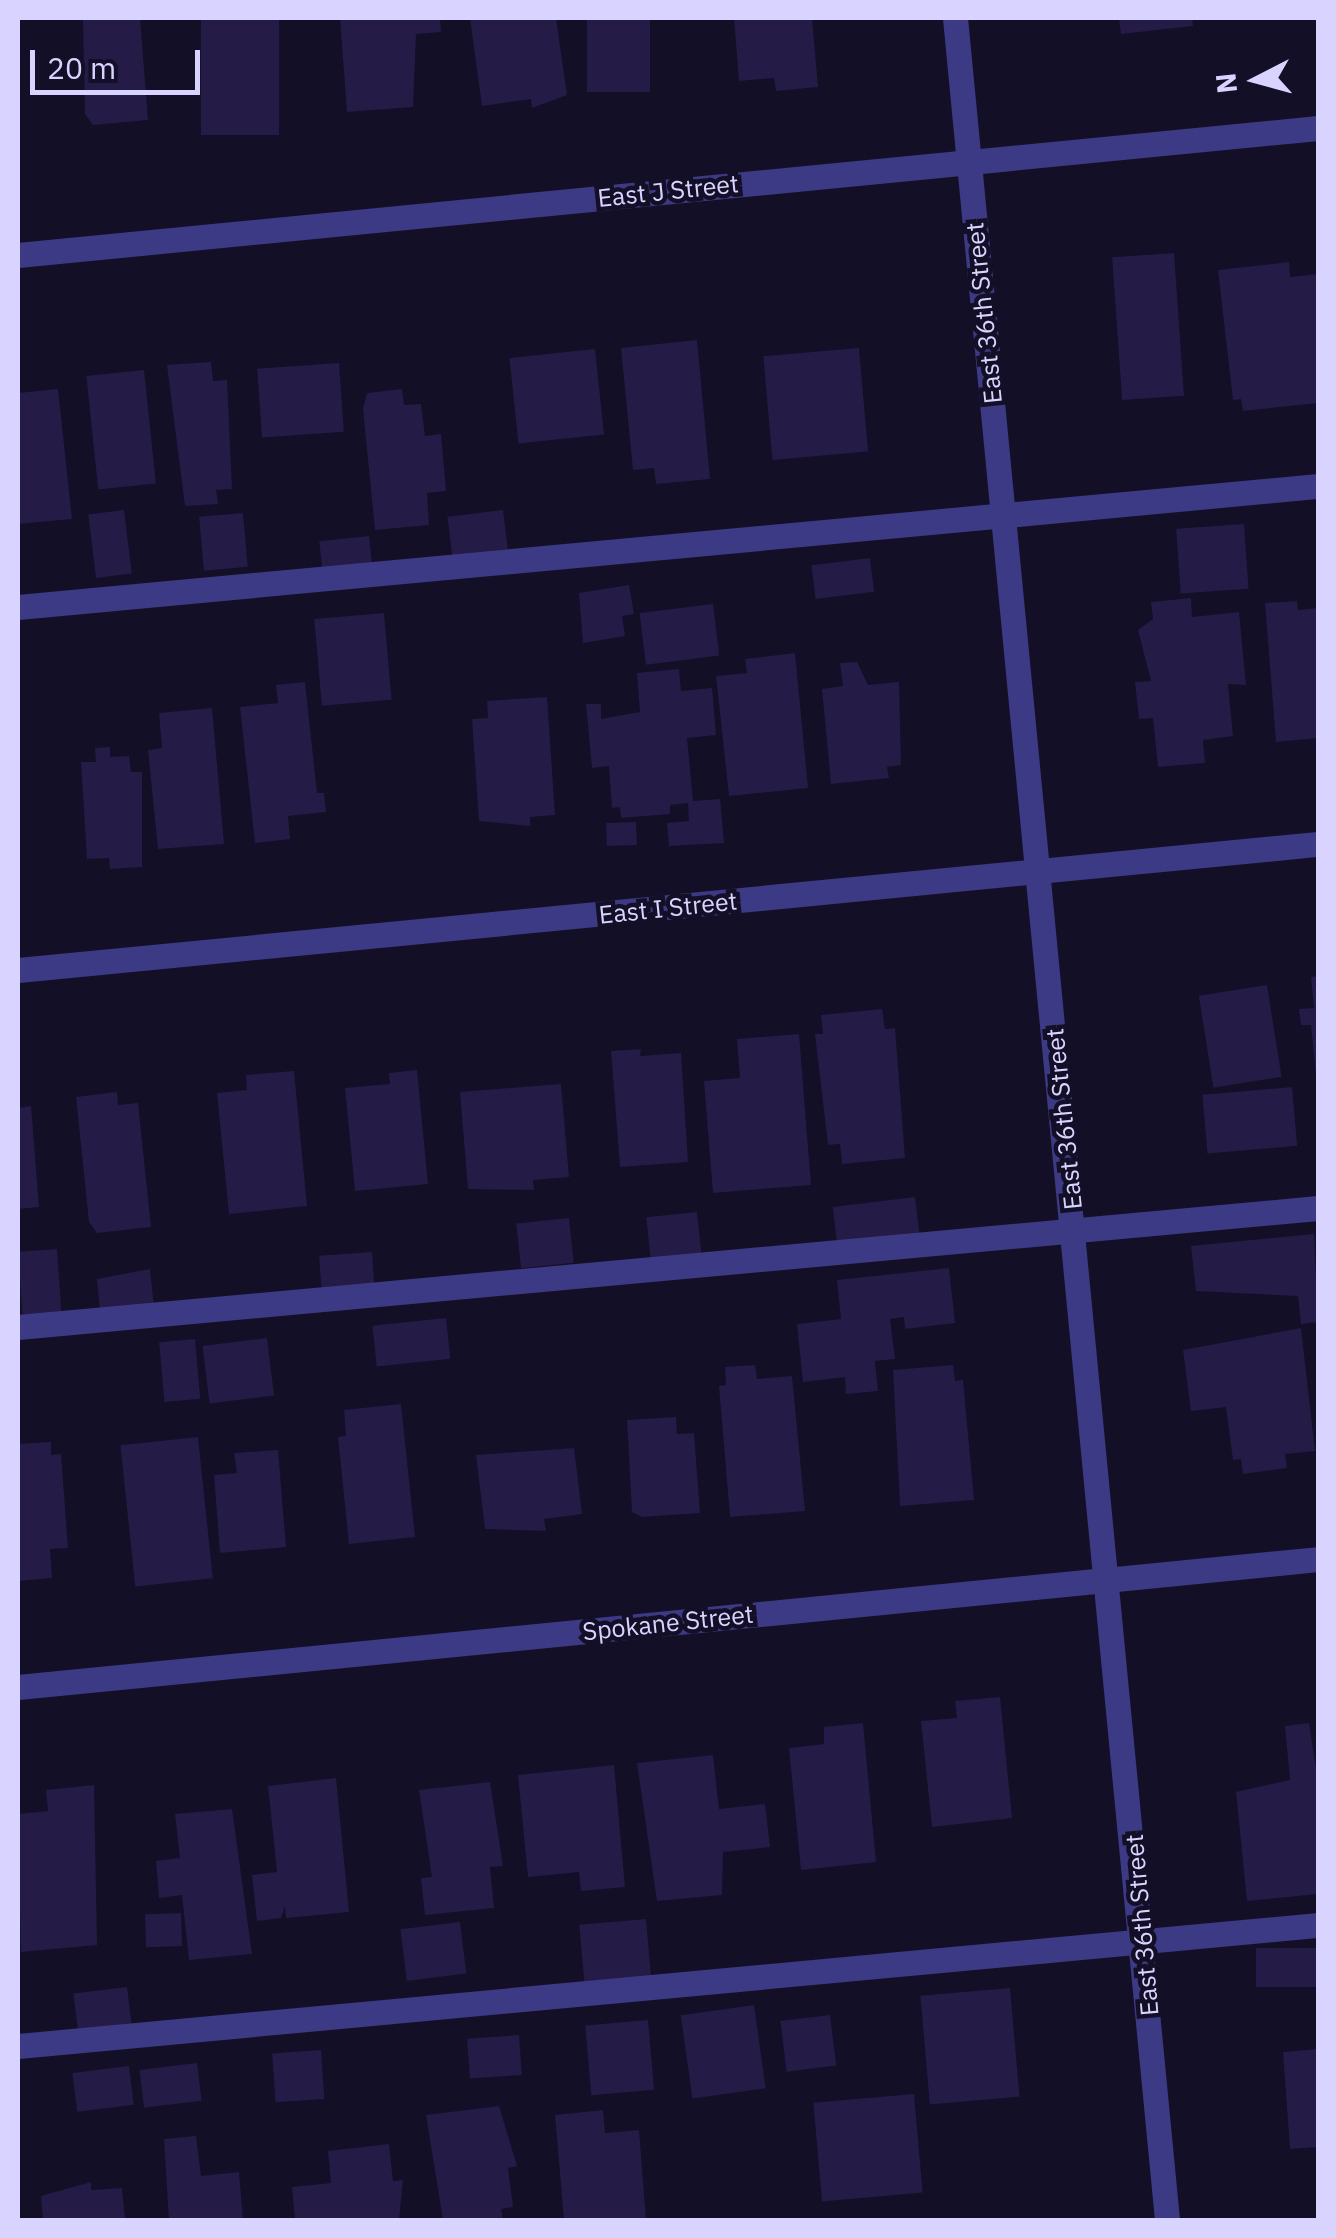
<!DOCTYPE html>
<style>
body{margin:0}
#map{position:relative;width:1336px;height:2238px;overflow:hidden;background:#130f26;font-family:"IBM Plex Sans",sans-serif}
div>[style]{position:absolute}
.building>*{inset:0;background:#241b47;transform-origin:0 0}
.service>*{height:25px;margin:-12.5px;padding:0 12.5px;transform-origin:12.5px;border-radius:12.5px;background:#3d3a85}
.minor>*{height:25px;margin:-12.5px;padding:0 12.5px;transform-origin:12.5px;border-radius:12.5px;background:#3d3a85}
span{translate:-50% -50%;white-space:nowrap;text-align:center;line-height:1.15;-webkit-text-stroke:9px #130f26;paint-order:stroke}
.street-label{font-size:25px;color:#d9d4ff}
.frame{position:absolute;inset:0;border:20px solid #d9d4ff;pointer-events:none}
.north{position:absolute;left:1206px;top:30px;width:100px;height:100px;-webkit-text-stroke:8px #130f26;paint-order:stroke;rotate:264deg;font-size:28px;font-weight:700;line-height:40px;text-align:center;color:#d9d4ff}
.north::after{content:'';display:block;margin:auto;width:35px;height:45px;background:#d9d4ff;clip-path:polygon(50% 0,100% 100%,50% 72%,0 100%)}
.scale{position:absolute;left:30px;top:50px;width:170px;height:45px;box-sizing:border-box;border:5px solid #d9d4ff;border-top:0;padding-left:12px;font-size:30px;line-height:35px;white-space:nowrap;color:#d9d4ff;-webkit-text-stroke:8px #130f26;paint-order:stroke}
</style>
<div id="map">
<div class="building">
<div style="clip-path:polygon(140px 18px,148px 120px,93px 125px,85px 114px,83px 20px)"></div>
<div style="left:201px;top:18px;width:78px;height:117px"></div>
<div style="clip-path:polygon(340px 18px,440px 18px,441px 32px,416px 34px,413px 107px,347px 112px)"></div>
<div style="clip-path:polygon(470px 18px,556px 18px,567px 95px,532px 108px,531px 99px,482px 106px)"></div>
<div style="left:587px;top:18px;width:63px;height:74px"></div>
<div style="clip-path:polygon(734px 18px,812px 18px,818px 87px,776px 91px,774px 78px,739px 81px)"></div>
<div style="clip-path:polygon(1119px 18px,1192px 18px,1193px 26px,1121px 34px)"></div>
<div style="left:1174px;top:253px;width:143px;height:62px;rotate:86deg"></div>
<div style="clip-path:polygon(1289px 262px,1290px 277px,1318px 274px,1318px 403px,1243px 411px,1241px 399px,1233px 400px,1218px 270px)"></div>
<div style="clip-path:polygon(697px 340px,710px 479px,656px 484px,654px 468px,633px 470px,621px 348px)"></div>
<div style="left:859px;top:348px;width:104px;height:96px;rotate:85deg"></div>
<div style="left:595px;top:349px;width:86px;height:86px;rotate:84deg"></div>
<div style="clip-path:polygon(211px 362px,213px 381px,227px 380px,232px 489px,216px 490px,218px 504px,185px 506px,167px 365px)"></div>
<div style="left:339px;top:363px;width:69px;height:82px;rotate:86deg"></div>
<div style="left:144px;top:370px;width:114px;height:58px;rotate:84deg"></div>
<div style="clip-path:polygon(58px 389px,72px 519px,18px 524px,18px 393px)"></div>
<div style="clip-path:polygon(402px 389px,404px 405px,421px 404px,425px 436px,441px 434px,446px 491px,427px 493px,429px 525px,375px 530px,363px 409px,367px 393px)"></div>
<div style="left:124px;top:510px;width:64px;height:36px;rotate:83deg"></div>
<div style="left:503px;top:510px;width:41px;height:56px;rotate:83deg"></div>
<div style="left:243px;top:513px;width:54px;height:44px;rotate:85deg"></div>
<div style="left:1244px;top:524px;width:65px;height:68px;rotate:86deg"></div>
<div style="left:369px;top:536px;width:28px;height:50px;rotate:84deg"></div>
<div style="left:870px;top:558px;width:34px;height:59px;rotate:83deg"></div>
<div style="clip-path:polygon(629px 585px,634px 614px,622px 616px,625px 636px,583px 643px,579px 593px)"></div>
<div style="clip-path:polygon(1191px 598px,1192px 617px,1239px 612px,1246px 685px,1228px 684px,1233px 736px,1203px 740px,1205px 763px,1158px 767px,1153px 718px,1139px 719px,1135px 682px,1151px 681px,1138px 630px,1153px 619px,1151px 602px)"></div>
<div style="clip-path:polygon(1297px 601px,1298px 610px,1318px 608px,1318px 738px,1276px 742px,1265px 603px)"></div>
<div style="left:713px;top:604px;width:52px;height:74px;rotate:83deg"></div>
<div style="left:384px;top:613px;width:87px;height:70px;rotate:85deg"></div>
<div style="clip-path:polygon(795px 653px,808px 788px,729px 796px,716px 676px,747px 673px,745px 659px)"></div>
<div style="clip-path:polygon(857px 662px,868px 685px,899px 682px,901px 765px,887px 767px,889px 778px,831px 784px,822px 689px,843px 686px,840px 663px)"></div>
<div style="clip-path:polygon(679px 669px,681px 691px,712px 688px,716px 735px,687px 738px,693px 801px,720px 799px,724px 843px,669px 846px,667px 823px,689px 821px,688px 803px,670px 805px,670px 814px,621px 818px,620px 807px,612px 808px,609px 766px,592px 768px,586px 704px,601px 704px,601px 719px,640px 712px,637px 673px)"></div>
<div style="clip-path:polygon(305px 682px,317px 793px,324px 793px,326px 812px,288px 816px,290px 839px,255px 843px,240px 707px,278px 703px,276px 685px)"></div>
<div style="clip-path:polygon(547px 697px,555px 815px,530px 817px,530px 826px,479px 821px,472px 719px,488px 718px,487px 701px)"></div>
<div style="clip-path:polygon(212px 708px,224px 844px,158px 849px,148px 750px,162px 748px,159px 713px)"></div>
<div style="clip-path:polygon(110px 747px,110px 757px,129px 756px,131px 772px,142px 772px,142px 867px,110px 869px,109px 858px,87px 859px,81px 762px,96px 762px,95px 748px)"></div>
<div style="left:636px;top:822px;width:23px;height:30px;rotate:88deg"></div>
<div style="clip-path:polygon(1318px 976px,1318px 1075px,1316px 1075px,1311px 1025px,1301px 1025px,1299px 1009px,1314px 1008px,1311px 977px)"></div>
<div style="left:1267px;top:985px;width:93px;height:69px;rotate:81deg"></div>
<div style="clip-path:polygon(882px 1009px,885px 1029px,895px 1028px,905px 1158px,842px 1164px,840px 1144px,828px 1145px,815px 1034px,823px 1034px,821px 1015px)"></div>
<div style="clip-path:polygon(799px 1034px,811px 1185px,713px 1193px,704px 1081px,740px 1078px,737px 1039px)"></div>
<div style="clip-path:polygon(641px 1049px,640px 1056px,681px 1053px,688px 1162px,620px 1167px,611px 1051px)"></div>
<div style="clip-path:polygon(417px 1070px,428px 1184px,355px 1191px,345px 1088px,390px 1084px,389px 1073px)"></div>
<div style="clip-path:polygon(294px 1071px,307px 1206px,229px 1214px,217px 1093px,247px 1090px,246px 1075px)"></div>
<div style="clip-path:polygon(561px 1084px,569px 1177px,533px 1180px,534px 1190px,468px 1189px,460px 1092px)"></div>
<div style="left:1292px;top:1087px;width:59px;height:90px;rotate:85deg"></div>
<div style="clip-path:polygon(117px 1092px,118px 1105px,138px 1103px,151px 1227px,97px 1233px,89px 1222px,76px 1097px)"></div>
<div style="clip-path:polygon(31px 1106px,39px 1207px,18px 1209px,18px 1108px)"></div>
<div style="left:915px;top:1197px;width:38px;height:83px;rotate:83deg"></div>
<div style="left:697px;top:1212px;width:41px;height:51px;rotate:84deg"></div>
<div style="left:569px;top:1218px;width:45px;height:53px;rotate:84deg"></div>
<div style="clip-path:polygon(1314px 1234px,1318px 1322px,1301px 1324px,1298px 1296px,1196px 1291px,1191px 1246px)"></div>
<div style="left:57px;top:1249px;width:67px;height:39px;rotate:86deg"></div>
<div style="left:372px;top:1252px;width:32px;height:53px;rotate:86deg"></div>
<div style="clip-path:polygon(949px 1268px,955px 1323px,905px 1329px,904px 1317px,890px 1319px,895px 1359px,875px 1361px,878px 1391px,846px 1394px,845px 1377px,803px 1382px,797px 1324px,841px 1319px,837px 1280px)"></div>
<div style="clip-path:polygon(150px 1269px,154px 1307px,100px 1312px,97px 1279px)"></div>
<div style="left:446px;top:1318px;width:41px;height:74px;rotate:84deg"></div>
<div style="clip-path:polygon(1301px 1328px,1315px 1451px,1285px 1454px,1287px 1468px,1243px 1474px,1241px 1459px,1233px 1460px,1226px 1407px,1191px 1411px,1183px 1350px)"></div>
<div style="left:267px;top:1338px;width:58px;height:65px;rotate:83deg"></div>
<div style="left:195px;top:1339px;width:60px;height:36px;rotate:85deg"></div>
<div style="clip-path:polygon(755px 1365px,757px 1379px,792px 1376px,805px 1511px,730px 1517px,719px 1386px,726px 1385px,725px 1367px)"></div>
<div style="clip-path:polygon(953px 1365px,955px 1381px,963px 1380px,974px 1500px,900px 1506px,893px 1370px)"></div>
<div style="clip-path:polygon(401px 1404px,415px 1537px,349px 1544px,338px 1437px,346px 1436px,344px 1410px)"></div>
<div style="clip-path:polygon(676px 1417px,677px 1434px,694px 1433px,700px 1513px,642px 1517px,632px 1512px,627px 1420px)"></div>
<div style="left:198px;top:1437px;width:142px;height:78px;rotate:84deg"></div>
<div style="clip-path:polygon(51px 1442px,51px 1455px,61px 1454px,68px 1548px,50px 1549px,52px 1578px,18px 1581px,18px 1444px)"></div>
<div style="clip-path:polygon(574px 1448px,582px 1514px,544px 1519px,546px 1531px,485px 1529px,476px 1455px)"></div>
<div style="clip-path:polygon(278px 1450px,286px 1547px,220px 1553px,214px 1475px,237px 1473px,234px 1453px)"></div>
<div style="clip-path:polygon(1000px 1697px,1012px 1818px,932px 1827px,921px 1721px,957px 1718px,955px 1701px)"></div>
<div style="clip-path:polygon(863px 1723px,876px 1862px,801px 1870px,789px 1748px,824px 1744px,824px 1727px)"></div>
<div style="clip-path:polygon(1309px 1723px,1318px 1782px,1318px 1894px,1247px 1901px,1236px 1792px,1290px 1780px,1285px 1726px)"></div>
<div style="clip-path:polygon(713px 1755px,719px 1809px,765px 1804px,770px 1847px,723px 1852px,722px 1895px,657px 1901px,637px 1763px)"></div>
<div style="clip-path:polygon(614px 1765px,625px 1887px,581px 1891px,579px 1872px,528px 1877px,518px 1775px)"></div>
<div style="clip-path:polygon(336px 1778px,349px 1912px,286px 1918px,285px 1906px,281px 1918px,257px 1921px,252px 1875px,277px 1872px,268px 1786px)"></div>
<div style="clip-path:polygon(490px 1782px,503px 1866px,490px 1867px,494px 1908px,425px 1915px,421px 1878px,432px 1877px,419px 1790px)"></div>
<div style="clip-path:polygon(94px 1785px,97px 1945px,21px 1952px,18px 1814px,48px 1811px,46px 1790px)"></div>
<div style="clip-path:polygon(232px 1809px,252px 1954px,189px 1960px,182px 1895px,159px 1898px,156px 1861px,180px 1858px,175px 1814px)"></div>
<div style="left:181px;top:1913px;width:33px;height:36px;rotate:88deg"></div>
<div style="left:646px;top:1919px;width:57px;height:67px;rotate:85deg"></div>
<div style="left:460px;top:1922px;width:52px;height:60px;rotate:83deg"></div>
<div style="left:1318px;top:1948px;width:39px;height:62px;rotate:90deg"></div>
<div style="left:127px;top:1987px;width:38px;height:54px;rotate:83deg"></div>
<div style="left:1010px;top:1988px;width:109px;height:90px;rotate:85deg"></div>
<div style="left:754px;top:2005px;width:84px;height:74px;rotate:82deg"></div>
<div style="left:830px;top:2015px;width:51px;height:50px;rotate:83deg"></div>
<div style="left:648px;top:2020px;width:70px;height:63px;rotate:85deg"></div>
<div style="left:519px;top:2035px;width:40px;height:52px;rotate:86deg"></div>
<div style="clip-path:polygon(1318px 2049px,1318px 2147px,1290px 2149px,1283px 2052px)"></div>
<div style="left:321px;top:2050px;width:49px;height:49px;rotate:86deg"></div>
<div style="left:197px;top:2063px;width:38px;height:58px;rotate:83deg"></div>
<div style="left:129px;top:2066px;width:39px;height:57px;rotate:83deg"></div>
<div style="left:914px;top:2094px;width:99px;height:101px;rotate:85deg"></div>
<div style="clip-path:polygon(499px 2106px,517px 2166px,508px 2168px,513px 2207px,501px 2209px,503px 2220px,443px 2220px,426px 2115px)"></div>
<div style="clip-path:polygon(603px 2110px,605px 2133px,639px 2130px,646px 2220px,564px 2220px,555px 2115px)"></div>
<div style="clip-path:polygon(196px 2136px,201px 2176px,239px 2172px,243px 2220px,169px 2220px,164px 2139px)"></div>
<div style="clip-path:polygon(389px 2144px,393px 2181px,403px 2180px,399px 2220px,295px 2220px,292px 2187px,331px 2183px,328px 2151px)"></div>
<div style="clip-path:polygon(91px 2182px,91px 2190px,122px 2188px,125px 2220px,43px 2220px,41px 2196px)"></div>
</div>
<div class="service">
<div style="left:18px;top:607px;width:1306px;rotate:-5.32deg"></div>
<div style="left:18px;top:1327px;width:1305px;rotate:-5.23deg"></div>
<div style="left:18px;top:2046px;width:1306px;rotate:-5.32deg"></div>
</div>
<div class="minor">
<div style="left:955px;top:18px;width:2212px;rotate:84.5deg"></div>
<div style="left:18px;top:255px;width:1306px;rotate:-5.58deg"></div>
<div style="left:18px;top:970px;width:1306px;rotate:-5.54deg"></div>
<div style="left:18px;top:1687px;width:1306px;rotate:-5.62deg"></div>
</div>
<div class="street-label">
<span style="left:668px;top:191px;rotate:-6deg">East J Street</span>
<span style="left:984px;top:313px;rotate:-96deg">East 36th Street</span>
<span style="left:668px;top:908px;rotate:-6deg">East I Street</span>
<span style="left:1064px;top:1119px;rotate:-96deg">East 36th Street</span>
<span style="left:668px;top:1623px;rotate:-6deg">Spokane Street</span>
<span style="left:1142px;top:1925px;rotate:-95deg">East 36th Street</span>
</div>
<div class="frame"></div>
<div class="north">N</div>
<div class="scale">20 m</div>
</div>
